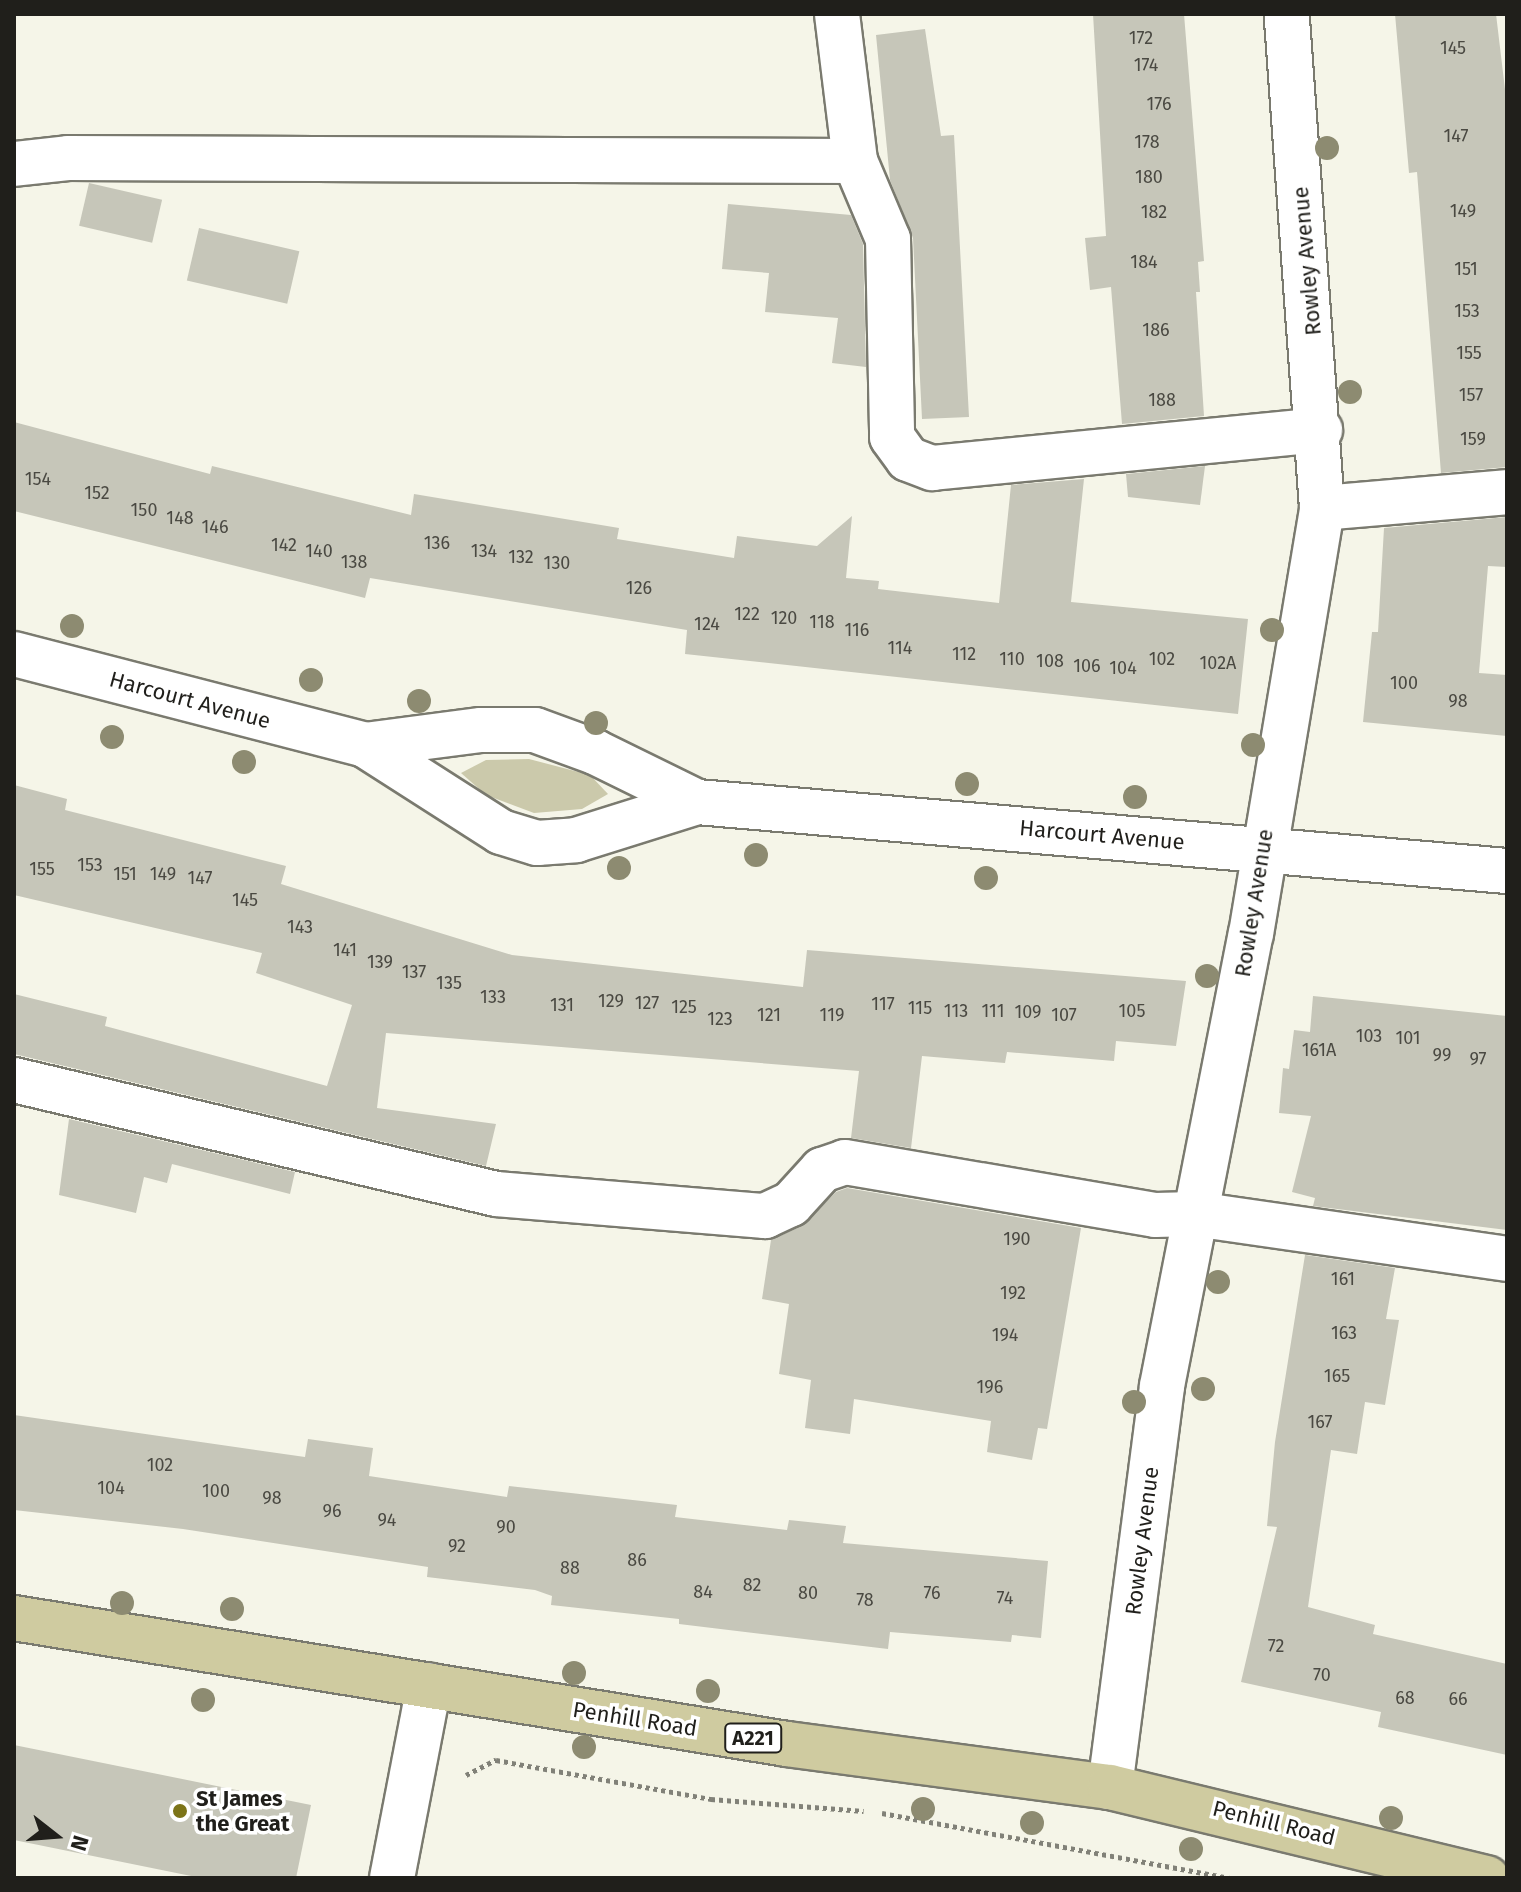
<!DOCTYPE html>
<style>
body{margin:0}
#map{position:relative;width:1521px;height:1892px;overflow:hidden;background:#f5f5e8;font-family:"Fira Sans",sans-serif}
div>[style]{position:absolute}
.green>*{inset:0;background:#cbc9ab}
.building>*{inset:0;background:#c6c6b9;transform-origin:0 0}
.path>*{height:5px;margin-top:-2.5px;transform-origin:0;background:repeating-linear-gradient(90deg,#818178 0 4px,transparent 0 8px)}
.roads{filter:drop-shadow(2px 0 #7a7a6f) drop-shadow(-2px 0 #7a7a6f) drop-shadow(0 2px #7a7a6f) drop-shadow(0 -2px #7a7a6f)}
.minor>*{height:44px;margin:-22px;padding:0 22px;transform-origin:22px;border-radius:22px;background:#fff}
.major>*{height:44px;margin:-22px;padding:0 22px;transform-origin:22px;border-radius:22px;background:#cfcba0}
.trees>*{width:24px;height:24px;margin:-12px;border-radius:50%;background:#8d8b71}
.dots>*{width:22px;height:22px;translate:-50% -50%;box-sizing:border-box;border:4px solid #fff;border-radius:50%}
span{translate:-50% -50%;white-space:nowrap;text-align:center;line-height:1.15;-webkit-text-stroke:7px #fff;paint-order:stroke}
.number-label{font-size:18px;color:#4a4942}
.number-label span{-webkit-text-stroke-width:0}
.shield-label span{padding:2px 6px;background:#fff;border:2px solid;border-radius:6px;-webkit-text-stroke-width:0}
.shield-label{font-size:20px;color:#201f1b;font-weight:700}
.street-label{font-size:22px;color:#201f1b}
.poi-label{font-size:22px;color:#201f1b;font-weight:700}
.left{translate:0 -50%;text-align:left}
.frame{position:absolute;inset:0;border:16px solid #201f1b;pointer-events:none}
.north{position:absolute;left:16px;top:1796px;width:80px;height:80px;-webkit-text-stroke:6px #fff;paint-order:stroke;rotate:107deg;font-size:22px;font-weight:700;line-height:32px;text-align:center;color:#201f1b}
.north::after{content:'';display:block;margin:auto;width:28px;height:36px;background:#201f1b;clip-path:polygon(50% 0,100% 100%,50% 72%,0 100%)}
</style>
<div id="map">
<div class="green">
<div style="clip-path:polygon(529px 759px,590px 775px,608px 794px,582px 809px,534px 813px,486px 795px,461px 773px,486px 760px)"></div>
</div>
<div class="building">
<div style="clip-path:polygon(1093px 14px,1184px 14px,1204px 261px,1198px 262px,1200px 292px,1196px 292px,1204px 416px,1122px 424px,1111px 287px,1090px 290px,1085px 238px,1106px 236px)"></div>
<div style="clip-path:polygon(1395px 14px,1496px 14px,1507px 106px,1507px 467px,1441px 473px,1417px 172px,1409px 173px)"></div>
<div style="clip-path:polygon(925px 29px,941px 136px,954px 135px,969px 417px,922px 419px,913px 238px,890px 180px,876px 35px)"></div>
<div style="left:89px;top:183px;width:75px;height:44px;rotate:13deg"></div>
<div style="clip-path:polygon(728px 204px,851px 215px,863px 244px,866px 367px,832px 363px,838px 318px,765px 312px,769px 273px,722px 269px)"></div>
<div style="left:199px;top:228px;width:103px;height:54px;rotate:13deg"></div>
<div style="clip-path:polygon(14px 422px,210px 474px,212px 466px,411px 515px,414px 494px,619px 528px,617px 539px,734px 558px,737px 536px,817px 546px,852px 516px,846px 578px,879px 581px,878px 589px,999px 603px,1011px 485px,1084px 479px,1071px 602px,1248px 619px,1238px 714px,685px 654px,687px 630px,370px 578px,365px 598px,14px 511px)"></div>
<div style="clip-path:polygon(1205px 466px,1200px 505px,1128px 497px,1126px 474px)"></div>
<div style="clip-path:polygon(1507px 517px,1507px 567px,1488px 566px,1479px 673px,1507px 675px,1507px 736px,1363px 722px,1372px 632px,1378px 632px,1384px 528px)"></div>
<div style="clip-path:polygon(14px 785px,67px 799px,65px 810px,286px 866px,281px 884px,512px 955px,803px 987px,807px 950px,1186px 981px,1176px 1046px,1116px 1041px,1114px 1061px,1007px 1052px,1005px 1063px,922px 1056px,911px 1148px,851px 1138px,859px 1071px,386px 1033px,377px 1108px,496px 1124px,486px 1166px,14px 1054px,14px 994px,107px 1017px,105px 1026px,327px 1086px,352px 1005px,256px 973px,262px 953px,14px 895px)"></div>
<div style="clip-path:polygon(1313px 996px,1507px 1016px,1507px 1230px,1313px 1206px,1315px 1198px,1292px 1192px,1311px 1116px,1279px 1113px,1283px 1068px,1289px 1069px,1294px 1030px,1310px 1032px)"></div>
<div style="clip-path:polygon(69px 1119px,295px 1172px,290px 1194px,172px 1164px,167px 1183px,144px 1177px,136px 1213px,59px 1195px)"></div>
<div style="clip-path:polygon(847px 1188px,1081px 1228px,1047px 1429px,1038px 1428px,1032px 1460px,987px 1452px,991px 1421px,854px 1399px,850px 1434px,805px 1428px,811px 1380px,779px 1374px,789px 1304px,762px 1299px,771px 1240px,802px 1226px,836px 1192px)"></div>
<div style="clip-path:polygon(1305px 1255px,1395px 1268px,1386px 1319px,1399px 1320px,1385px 1405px,1365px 1402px,1357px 1454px,1331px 1450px,1308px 1607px,1375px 1625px,1373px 1634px,1507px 1664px,1507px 1755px,1378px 1727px,1381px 1712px,1241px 1682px,1277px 1527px,1267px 1526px,1275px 1442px)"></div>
<div style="clip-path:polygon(14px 1415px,305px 1457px,308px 1439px,373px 1448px,369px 1476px,507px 1497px,509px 1486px,677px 1505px,675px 1517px,787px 1530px,789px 1520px,846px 1526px,843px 1543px,1048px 1561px,1041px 1638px,1012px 1635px,1011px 1642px,890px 1632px,888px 1649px,679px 1624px,679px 1619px,551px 1605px,552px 1596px,535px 1590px,427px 1577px,428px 1567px,183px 1529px,14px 1510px)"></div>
<div style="clip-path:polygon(14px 1745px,311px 1805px,296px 1878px,201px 1878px,14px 1840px)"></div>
</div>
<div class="path">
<div style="left:466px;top:1775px;width:34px;rotate:-27deg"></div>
<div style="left:496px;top:1760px;width:219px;rotate:10.3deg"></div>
<div style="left:711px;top:1799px;width:153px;rotate:4.5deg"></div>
<div style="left:882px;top:1813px;width:355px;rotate:10.6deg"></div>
</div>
<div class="roads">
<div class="minor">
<div style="left:837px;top:14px;width:148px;rotate:83deg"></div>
<div style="left:855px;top:161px;width:85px;rotate:67.1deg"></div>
<div style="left:888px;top:239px;width:198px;rotate:88.8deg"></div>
<div style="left:892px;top:437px;width:27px;rotate:54deg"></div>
<div style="left:908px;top:459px;width:26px;rotate:21deg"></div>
<div style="left:932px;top:468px;width:390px;rotate:-5.6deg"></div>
<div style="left:14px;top:164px;width:54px;rotate:-6.3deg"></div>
<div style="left:68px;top:158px;width:787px;rotate:0.22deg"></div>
<div style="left:1322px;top:508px;width:186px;rotate:-4.9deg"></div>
<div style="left:14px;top:654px;width:363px;rotate:14.5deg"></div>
<div style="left:365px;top:745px;width:161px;rotate:32.6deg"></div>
<div style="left:501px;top:832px;width:38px;rotate:17deg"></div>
<div style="left:537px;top:843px;width:39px;rotate:-4deg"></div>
<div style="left:576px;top:840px;width:127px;rotate:-17.4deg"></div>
<div style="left:365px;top:745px;width:117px;rotate:-7.4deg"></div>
<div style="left:481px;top:730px;width:54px"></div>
<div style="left:535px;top:730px;width:64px;rotate:20.1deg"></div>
<div style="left:595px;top:752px;width:114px;rotate:26.1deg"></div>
<div style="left:697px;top:802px;width:813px;rotate:4.87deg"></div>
<div style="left:14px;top:1080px;width:495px;rotate:13.3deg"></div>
<div style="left:496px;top:1194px;width:270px;rotate:4.7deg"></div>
<div style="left:765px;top:1216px;width:29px;rotate:-25deg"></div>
<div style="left:791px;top:1204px;width:46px;rotate:-47.6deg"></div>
<div style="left:822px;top:1170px;width:24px;rotate:-19deg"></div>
<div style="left:845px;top:1162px;width:314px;rotate:9.7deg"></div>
<div style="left:1155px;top:1215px;width:40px;rotate:-1.4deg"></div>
<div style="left:1195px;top:1214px;width:315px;rotate:8.2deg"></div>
<div style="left:1110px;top:1787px;width:404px;rotate:-82.6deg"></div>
<div style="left:1162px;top:1386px;width:461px;rotate:-78.9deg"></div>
<div style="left:1251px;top:934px;width:432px;rotate:-80.5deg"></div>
<div style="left:1322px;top:508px;width:495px;rotate:-94.1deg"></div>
<div style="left:392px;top:1878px;width:196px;rotate:-79.1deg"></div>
</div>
<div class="major">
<div style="left:14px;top:1618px;width:783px;rotate:9.26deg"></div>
<div style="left:787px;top:1744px;width:326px;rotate:7.6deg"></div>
<div style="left:1110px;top:1787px;width:388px;rotate:13.6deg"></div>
</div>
</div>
<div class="trees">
<div style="left:1327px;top:148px"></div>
<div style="left:1350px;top:392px"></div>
<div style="left:72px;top:626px"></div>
<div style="left:1272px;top:630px"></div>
<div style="left:311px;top:680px"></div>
<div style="left:419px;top:701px"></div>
<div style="left:596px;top:723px"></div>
<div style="left:112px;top:737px"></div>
<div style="left:1253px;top:745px"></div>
<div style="left:244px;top:762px"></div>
<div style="left:967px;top:784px"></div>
<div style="left:1135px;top:797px"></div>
<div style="left:756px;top:855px"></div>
<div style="left:619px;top:868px"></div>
<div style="left:986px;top:878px"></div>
<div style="left:1207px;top:976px"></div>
<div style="left:1218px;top:1282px"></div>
<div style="left:1203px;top:1389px"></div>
<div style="left:1134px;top:1402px"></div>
<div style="left:122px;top:1603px"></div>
<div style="left:232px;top:1609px"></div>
<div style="left:574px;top:1673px"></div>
<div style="left:708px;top:1691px"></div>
<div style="left:203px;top:1700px"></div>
<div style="left:584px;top:1747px"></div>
<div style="left:923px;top:1809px"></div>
<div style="left:1391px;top:1818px"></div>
<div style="left:1032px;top:1823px"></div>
<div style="left:1191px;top:1849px"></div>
</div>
<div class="dots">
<div style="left:180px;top:1811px;background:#7c7418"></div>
</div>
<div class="number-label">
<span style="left:1141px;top:38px">172</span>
<span style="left:1453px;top:48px">145</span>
<span style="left:1146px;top:65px">174</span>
<span style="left:1159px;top:104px">176</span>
<span style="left:1456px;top:136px">147</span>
<span style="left:1147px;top:142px">178</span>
<span style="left:1149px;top:177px">180</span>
<span style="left:1463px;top:211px">149</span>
<span style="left:1154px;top:212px">182</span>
<span style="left:1144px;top:262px">184</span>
<span style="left:1466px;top:269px">151</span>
<span style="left:1467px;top:311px">153</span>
<span style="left:1156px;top:330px">186</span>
<span style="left:1469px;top:353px">155</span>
<span style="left:1471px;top:395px">157</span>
<span style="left:1162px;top:400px">188</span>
<span style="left:1473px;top:439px">159</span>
<span style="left:38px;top:479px">154</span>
<span style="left:97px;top:493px">152</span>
<span style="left:144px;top:510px">150</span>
<span style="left:180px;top:518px">148</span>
<span style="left:215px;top:527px">146</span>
<span style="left:437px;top:543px">136</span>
<span style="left:284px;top:545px">142</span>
<span style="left:319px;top:551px">140</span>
<span style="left:484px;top:551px">134</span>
<span style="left:521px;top:557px">132</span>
<span style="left:354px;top:562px">138</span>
<span style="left:557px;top:563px">130</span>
<span style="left:639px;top:588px">126</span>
<span style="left:747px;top:614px">122</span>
<span style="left:784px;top:618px">120</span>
<span style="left:822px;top:622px">118</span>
<span style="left:707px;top:624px">124</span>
<span style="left:857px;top:630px">116</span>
<span style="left:900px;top:648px">114</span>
<span style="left:964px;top:654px">112</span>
<span style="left:1012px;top:659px">110</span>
<span style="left:1162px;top:659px">102</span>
<span style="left:1050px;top:661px">108</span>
<span style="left:1218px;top:663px">102A</span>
<span style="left:1087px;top:666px">106</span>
<span style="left:1123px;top:668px">104</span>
<span style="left:1404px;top:683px">100</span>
<span style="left:1458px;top:701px">98</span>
<span style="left:90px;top:865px">153</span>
<span style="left:42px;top:869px">155</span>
<span style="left:125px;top:874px">151</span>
<span style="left:163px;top:874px">149</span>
<span style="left:200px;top:878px">147</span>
<span style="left:245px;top:900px">145</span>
<span style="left:300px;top:927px">143</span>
<span style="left:345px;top:950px">141</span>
<span style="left:380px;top:962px">139</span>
<span style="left:414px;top:972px">137</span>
<span style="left:449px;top:983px">135</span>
<span style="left:493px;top:997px">133</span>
<span style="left:611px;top:1001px">129</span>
<span style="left:647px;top:1003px">127</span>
<span style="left:883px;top:1004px">117</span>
<span style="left:562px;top:1005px">131</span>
<span style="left:684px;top:1007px">125</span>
<span style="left:920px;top:1008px">115</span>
<span style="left:956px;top:1011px">113</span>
<span style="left:993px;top:1011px">111</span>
<span style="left:1132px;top:1011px">105</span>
<span style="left:1028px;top:1012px">109</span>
<span style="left:769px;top:1015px">121</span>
<span style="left:832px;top:1015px">119</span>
<span style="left:1064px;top:1015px">107</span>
<span style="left:720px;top:1019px">123</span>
<span style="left:1369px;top:1036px">103</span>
<span style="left:1408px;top:1038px">101</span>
<span style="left:1319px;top:1050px">161A</span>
<span style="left:1442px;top:1055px">99</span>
<span style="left:1478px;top:1059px">97</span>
<span style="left:1017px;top:1239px">190</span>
<span style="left:1343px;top:1279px">161</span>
<span style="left:1013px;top:1293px">192</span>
<span style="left:1344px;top:1333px">163</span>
<span style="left:1005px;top:1335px">194</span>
<span style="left:1337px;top:1376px">165</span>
<span style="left:990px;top:1387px">196</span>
<span style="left:1320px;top:1422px">167</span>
<span style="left:160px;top:1465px">102</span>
<span style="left:111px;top:1488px">104</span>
<span style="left:216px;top:1491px">100</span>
<span style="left:272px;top:1498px">98</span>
<span style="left:332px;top:1511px">96</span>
<span style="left:387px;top:1520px">94</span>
<span style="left:506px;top:1527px">90</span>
<span style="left:457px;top:1546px">92</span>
<span style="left:637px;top:1560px">86</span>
<span style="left:570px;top:1568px">88</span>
<span style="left:752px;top:1585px">82</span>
<span style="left:703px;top:1592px">84</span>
<span style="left:808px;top:1593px">80</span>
<span style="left:932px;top:1593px">76</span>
<span style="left:1005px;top:1598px">74</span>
<span style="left:865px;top:1600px">78</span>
<span style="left:1276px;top:1646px">72</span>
<span style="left:1322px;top:1675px">70</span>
<span style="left:1405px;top:1698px">68</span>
<span style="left:1458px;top:1699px">66</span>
</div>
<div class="shield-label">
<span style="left:753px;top:1738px">A221</span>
</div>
<div class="street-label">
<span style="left:1307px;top:261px;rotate:-95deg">Rowley Avenue</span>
<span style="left:190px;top:700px;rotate:15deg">Harcourt Avenue</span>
<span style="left:1102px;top:835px;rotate:5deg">Harcourt Avenue</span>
<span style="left:1254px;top:903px;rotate:-81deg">Rowley Avenue</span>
<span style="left:1142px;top:1541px;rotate:-83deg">Rowley Avenue</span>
<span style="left:635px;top:1719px;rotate:9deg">Penhill Road</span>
<span style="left:1274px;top:1823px;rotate:14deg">Penhill Road</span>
</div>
<div class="poi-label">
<span class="left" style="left:196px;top:1811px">St James<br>the Great</span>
</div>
<div class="frame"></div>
<div class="north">N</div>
</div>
